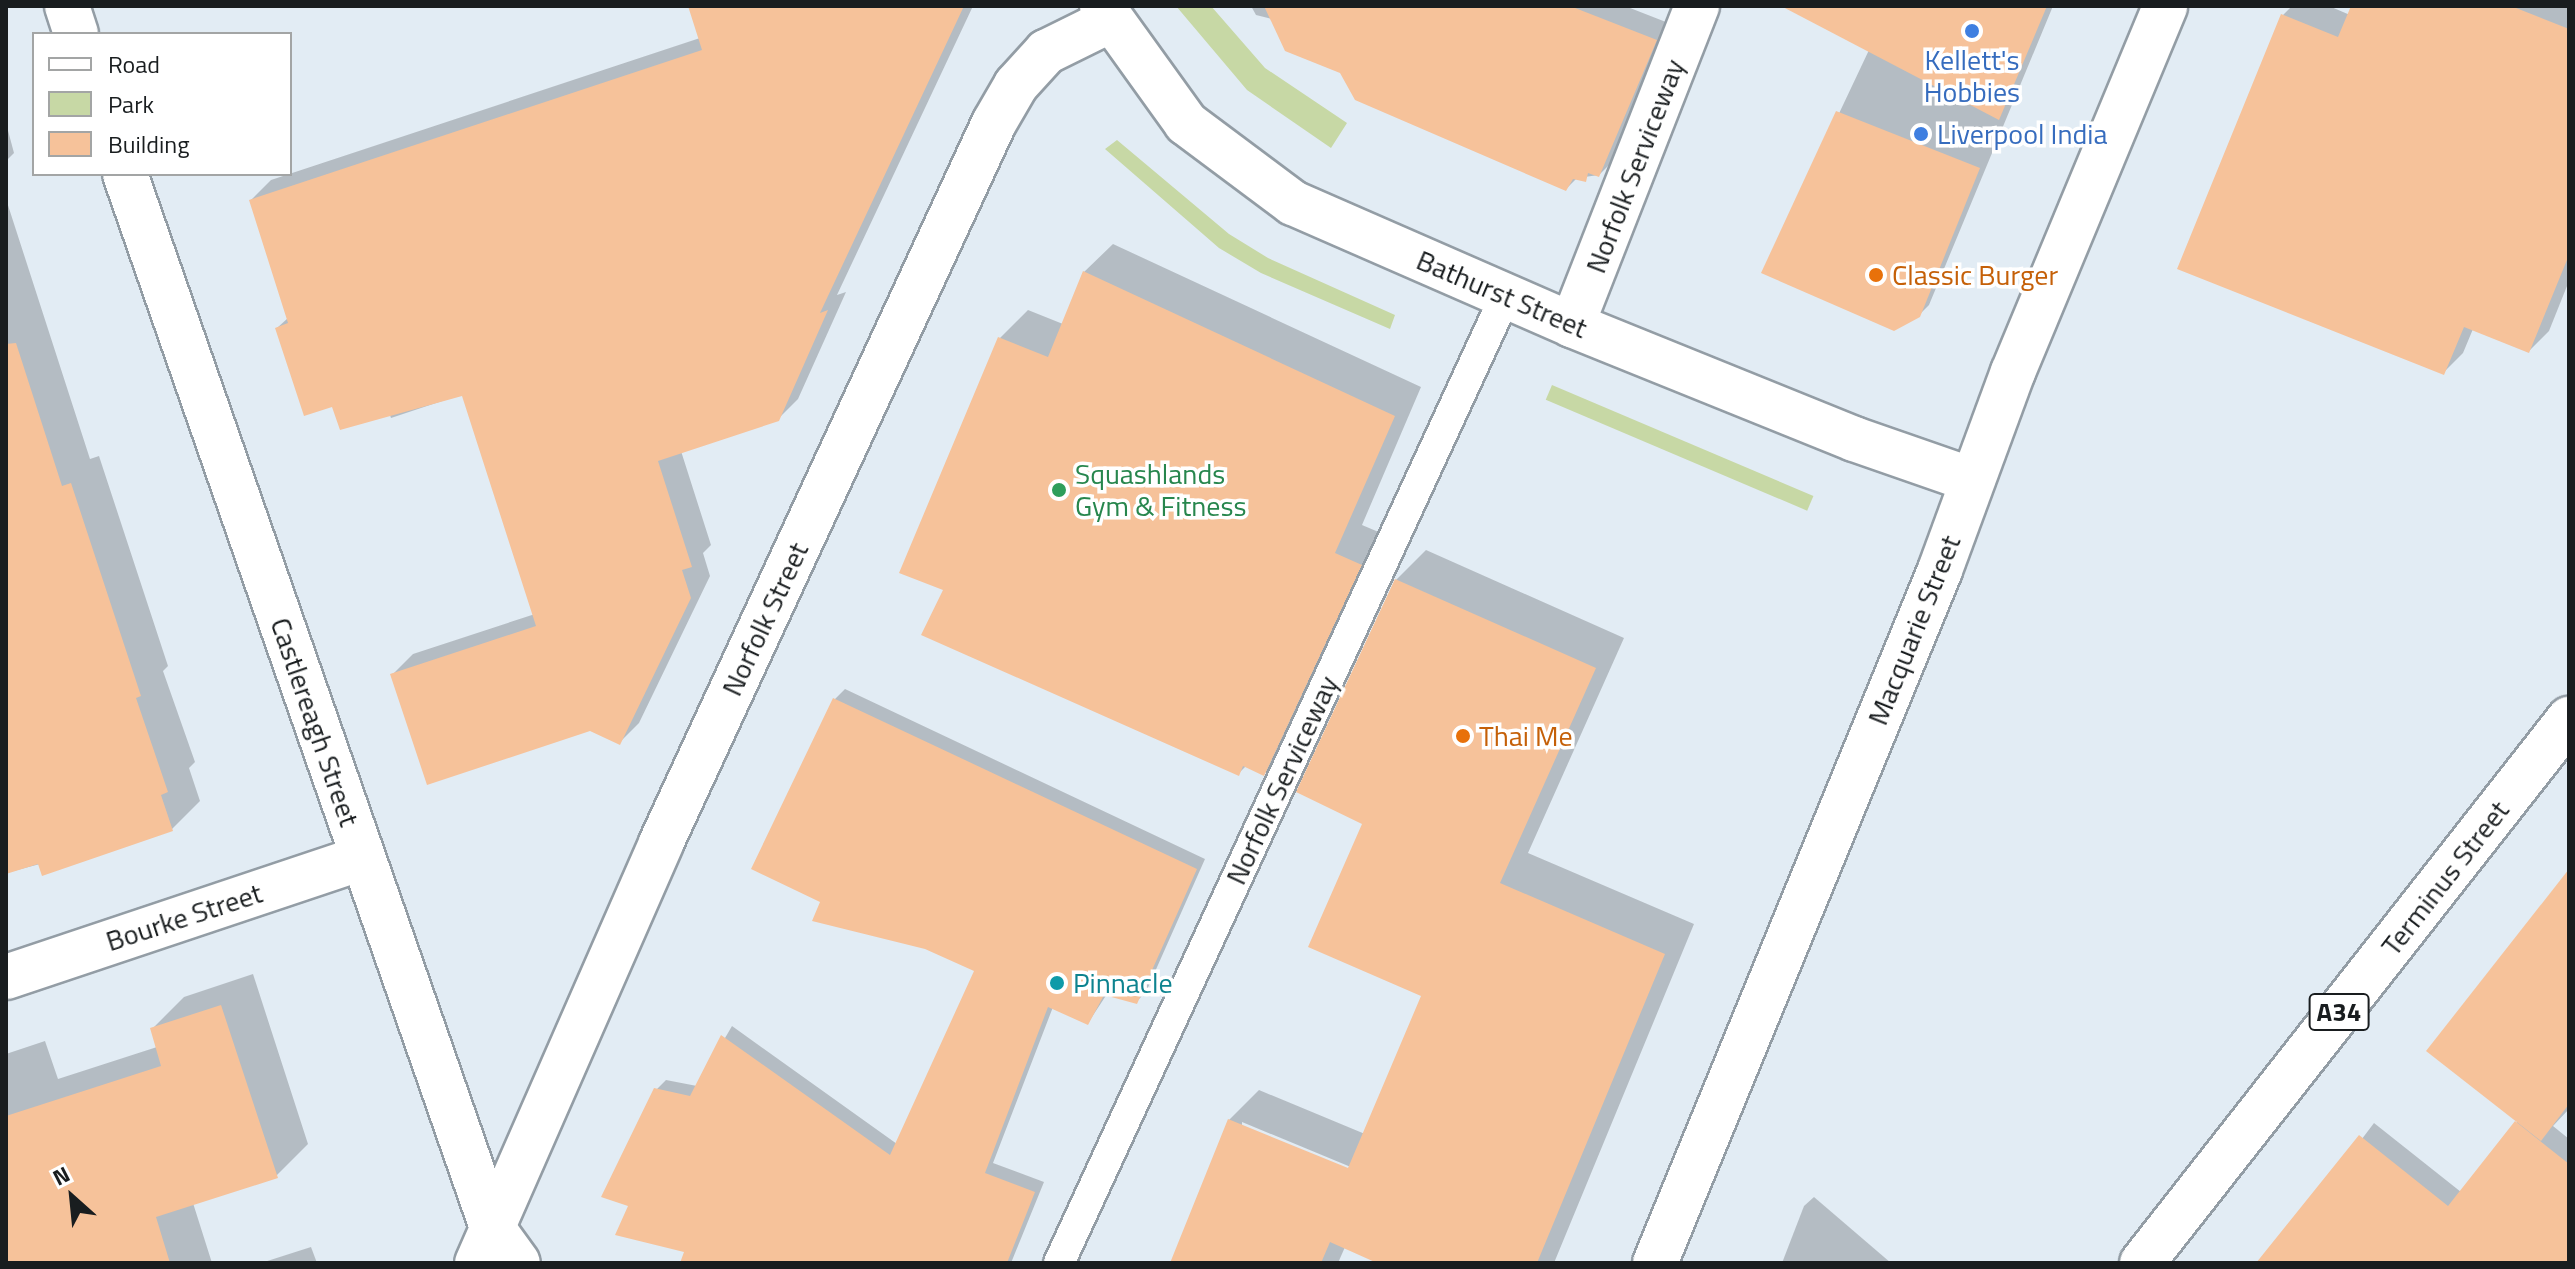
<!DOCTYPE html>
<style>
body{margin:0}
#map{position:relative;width:2575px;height:1269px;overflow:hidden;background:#e2ecf4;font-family:"Titillium Web",sans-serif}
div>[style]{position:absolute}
.green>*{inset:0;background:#c7d8a5;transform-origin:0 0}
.shadow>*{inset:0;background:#0003}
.building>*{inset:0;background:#f6c29a}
.roads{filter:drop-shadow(2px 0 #939da5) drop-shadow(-2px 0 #939da5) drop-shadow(0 2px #939da5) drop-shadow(0 -2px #939da5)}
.lane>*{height:30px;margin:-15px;padding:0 15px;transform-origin:15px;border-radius:15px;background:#fff}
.street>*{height:44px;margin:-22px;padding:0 22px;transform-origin:22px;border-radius:22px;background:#fff}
.secondary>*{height:44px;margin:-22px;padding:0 22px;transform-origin:22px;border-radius:22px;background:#fff}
.highway>*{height:44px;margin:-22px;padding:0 22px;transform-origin:22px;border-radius:22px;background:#fff}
.dots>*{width:22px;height:22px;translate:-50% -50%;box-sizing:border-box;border:4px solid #fff;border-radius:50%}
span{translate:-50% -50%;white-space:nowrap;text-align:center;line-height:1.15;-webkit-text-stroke:7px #fff;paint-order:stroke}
.shield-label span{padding:2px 6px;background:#fff;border:2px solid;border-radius:6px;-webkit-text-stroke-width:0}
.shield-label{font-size:26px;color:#191d1f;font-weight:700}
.shop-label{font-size:28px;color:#366cbe}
.left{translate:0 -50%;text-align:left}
.street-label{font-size:28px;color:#191d1f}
.food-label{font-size:28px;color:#c56008}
.leisure-label{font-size:28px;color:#27864d}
.culture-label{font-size:28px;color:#0d838f}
.frame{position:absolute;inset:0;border:8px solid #191d1f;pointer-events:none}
.legend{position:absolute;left:32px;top:32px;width:260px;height:144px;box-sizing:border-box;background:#fff;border:2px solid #a3a5a5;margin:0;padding:10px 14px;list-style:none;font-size:24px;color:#191d1f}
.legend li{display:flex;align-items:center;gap:16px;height:40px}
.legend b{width:40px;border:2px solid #a3a5a5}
.north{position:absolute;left:32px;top:1157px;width:80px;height:80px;-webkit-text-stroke:6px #fff;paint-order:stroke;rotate:333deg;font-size:22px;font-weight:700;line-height:32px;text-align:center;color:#191d1f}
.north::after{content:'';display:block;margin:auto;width:28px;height:36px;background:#191d1f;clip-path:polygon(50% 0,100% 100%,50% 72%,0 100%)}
</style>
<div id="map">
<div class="green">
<div style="clip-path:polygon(1176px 6px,1211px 6px,1265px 68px,1347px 123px,1331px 148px,1247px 90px)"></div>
<div style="clip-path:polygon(1117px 140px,1229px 234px,1268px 258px,1395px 315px,1390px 329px,1261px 273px,1219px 248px,1105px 149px)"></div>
<div style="left:1552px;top:385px;width:284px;height:16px;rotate:23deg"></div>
</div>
<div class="shadow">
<div style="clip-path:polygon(690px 6px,973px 6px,837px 295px,846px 292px,798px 399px,778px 419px,681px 451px,711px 545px,703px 553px,710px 576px,639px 723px,619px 743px,590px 729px,393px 674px,413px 654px,535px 614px,463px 394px,391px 418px,389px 412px,334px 404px,277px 328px,288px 318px,251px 200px,271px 180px,700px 38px)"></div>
<div style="clip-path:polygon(1251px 6px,1625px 6px,1671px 24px,1615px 159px,1599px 175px,1577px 178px,1566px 189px,1341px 72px,1272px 19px,1256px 15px)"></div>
<div style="clip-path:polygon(1785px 6px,2053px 6px,1929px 305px,1918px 316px,1764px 272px,1869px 50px)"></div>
<div style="clip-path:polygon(2292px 6px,2329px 6px,2350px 15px,2353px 6px,2569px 6px,2569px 281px,2549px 331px,2529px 351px,2473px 329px,2463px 353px,2444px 372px,2283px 15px)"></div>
<div style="clip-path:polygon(6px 123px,14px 153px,6px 161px)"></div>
<div style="clip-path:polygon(6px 199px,90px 459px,99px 456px,168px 666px,163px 671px,195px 762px,189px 768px,200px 801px,172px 829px,6px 873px)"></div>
<div style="clip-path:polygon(1113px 244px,1421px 387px,1362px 525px,1388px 536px,1292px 745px,1264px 774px,1247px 765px,1238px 774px,946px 589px,901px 572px,1000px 338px,1028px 310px,1063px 324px,1084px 272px)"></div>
<div style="clip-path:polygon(evenodd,1426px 550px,1624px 638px,1528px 853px,1694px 924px,1554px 1263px,1382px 1263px,1345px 1247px,1338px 1263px,1172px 1263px,1229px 1120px,1259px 1090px,1365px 1134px,1424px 995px,1364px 823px,1396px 580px,1426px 550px,1242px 1122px,1358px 1170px,1356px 1174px,1242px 1127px,1242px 1122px)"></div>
<div style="clip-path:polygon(845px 689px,1205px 859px,1146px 992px,1136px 1002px,1107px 994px,1088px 1023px,1053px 1007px,993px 1163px,1044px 1182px,1011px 1263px,702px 1263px,631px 1205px,656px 1090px,666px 1080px,697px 1086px,732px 1026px,897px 1144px,976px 970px,754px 868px,835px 699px)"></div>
<div style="clip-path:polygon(2569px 872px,2569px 1109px,2553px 1126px,2569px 1139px,2569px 1263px,2268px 1263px,2374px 1123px,2461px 1192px,2518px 1121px)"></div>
<div style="clip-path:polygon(253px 974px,308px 1144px,276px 1176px,193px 1203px,212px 1263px,6px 1263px,6px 1054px,45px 1041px,58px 1079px,157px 1047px,152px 1029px,184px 997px)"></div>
<div style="clip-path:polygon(1814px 1197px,1891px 1263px,1782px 1263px,1804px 1206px)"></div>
<div style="clip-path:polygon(311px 1247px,317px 1263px,261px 1263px)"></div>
</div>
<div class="building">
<div style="clip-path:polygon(688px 6px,964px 6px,820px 313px,828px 310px,779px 421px,658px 461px,692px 567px,682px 570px,691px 598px,620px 745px,590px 731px,427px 785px,390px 674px,536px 626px,462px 396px,340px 430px,332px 407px,304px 416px,275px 328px,288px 323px,249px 200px,702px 50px)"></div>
<div style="clip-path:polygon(1264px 6px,1570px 6px,1657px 40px,1599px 177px,1588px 173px,1586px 182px,1573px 179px,1566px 191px,1355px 100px,1340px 73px,1285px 51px)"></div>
<div style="clip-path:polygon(1781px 6px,2047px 6px,1999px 120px)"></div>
<div style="clip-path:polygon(2351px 6px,2511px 6px,2569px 29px,2569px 255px,2529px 353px,2464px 327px,2444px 375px,2177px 269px,2281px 14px,2338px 37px)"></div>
<div style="clip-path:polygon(1836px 111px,1980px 168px,1920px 317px,1894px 331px,1761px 273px)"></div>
<div style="clip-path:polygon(1083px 271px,1395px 416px,1335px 553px,1362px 565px,1264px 776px,1243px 766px,1239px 776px,921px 635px,943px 590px,899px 573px,998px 337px,1048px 357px)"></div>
<div style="clip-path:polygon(16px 343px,62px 486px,71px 483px,141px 696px,136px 698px,168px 792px,161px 795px,173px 831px,42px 876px,38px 864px,6px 874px,6px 344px)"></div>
<div style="clip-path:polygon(1395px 579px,1596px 668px,1500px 883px,1665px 954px,1537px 1263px,1377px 1263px,1330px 1242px,1321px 1263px,1170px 1263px,1228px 1119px,1348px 1168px,1421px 996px,1308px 947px,1362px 824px,1296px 792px)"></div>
<div style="clip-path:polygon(833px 698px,1197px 869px,1137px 1004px,1104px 995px,1088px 1025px,1048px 1007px,985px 1173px,1035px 1192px,1007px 1263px,680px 1263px,684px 1252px,615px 1235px,628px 1206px,601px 1197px,654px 1088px,690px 1096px,721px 1035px,890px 1155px,974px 971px,925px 949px,812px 921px,820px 902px,751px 869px)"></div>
<div style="clip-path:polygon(2569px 869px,2569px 1104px,2541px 1141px,2426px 1051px)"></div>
<div style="clip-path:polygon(221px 1005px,278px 1178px,156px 1217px,170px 1263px,6px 1263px,6px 1116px,161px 1066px,150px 1028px)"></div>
<div style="clip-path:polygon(2515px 1121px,2569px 1164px,2569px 1263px,2256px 1263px,2359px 1135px,2448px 1206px)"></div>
</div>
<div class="roads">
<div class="lane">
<div style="left:1059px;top:1263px;width:1064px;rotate:-65.22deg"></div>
</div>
<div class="street">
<div style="left:67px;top:6px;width:29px;rotate:72deg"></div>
<div style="left:125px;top:174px;width:1115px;rotate:70.79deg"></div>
<div style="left:492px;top:1227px;width:44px;rotate:54.2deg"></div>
<div style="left:1572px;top:325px;width:343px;rotate:-68.6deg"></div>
<div style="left:6px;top:977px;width:375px;rotate:-18.5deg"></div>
<div style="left:477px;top:1263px;width:459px;rotate:-66.3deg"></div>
<div style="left:661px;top:843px;width:793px;rotate:-65.18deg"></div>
<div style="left:994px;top:123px;width:44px;rotate:-59.9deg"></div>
<div style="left:1016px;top:85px;width:45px;rotate:-47.7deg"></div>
<div style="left:1046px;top:52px;width:70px;rotate:-26.2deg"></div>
</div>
<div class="secondary">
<div style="left:1102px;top:6px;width:144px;rotate:54.3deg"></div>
<div style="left:1186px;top:123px;width:134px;rotate:36.8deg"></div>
<div style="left:1293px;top:203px;width:305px;rotate:23.6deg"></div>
<div style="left:1572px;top:325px;width:304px;rotate:22deg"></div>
<div style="left:1854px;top:439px;width:125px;rotate:19.2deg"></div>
<div style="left:1655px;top:1263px;width:749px;rotate:-67.64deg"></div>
<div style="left:1940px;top:570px;width:211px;rotate:-69.8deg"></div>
<div style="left:2013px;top:372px;width:396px;rotate:-67.4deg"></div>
</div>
<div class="highway">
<div style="left:2142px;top:1263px;width:692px;rotate:-51.87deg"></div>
</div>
</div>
<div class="dots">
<div style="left:1972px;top:31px;background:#3f7fe0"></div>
<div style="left:1921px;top:134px;background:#3f7fe0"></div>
<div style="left:1876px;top:275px;background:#e8710a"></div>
<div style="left:1059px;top:490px;background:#2e9e5b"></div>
<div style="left:1463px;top:736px;background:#e8710a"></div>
<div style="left:1057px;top:983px;background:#0f9aa8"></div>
</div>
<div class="shield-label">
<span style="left:2339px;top:1012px">A34</span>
</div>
<div class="shop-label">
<span style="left:1972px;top:76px">Kellett's<br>Hobbies</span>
<span class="left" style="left:1937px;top:134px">Liverpool India</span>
</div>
<div class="street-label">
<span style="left:1635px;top:166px;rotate:-69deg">Norfolk Serviceway</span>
<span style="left:1502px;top:294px;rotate:23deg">Bathurst Street</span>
<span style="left:765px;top:619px;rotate:-65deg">Norfolk Street</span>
<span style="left:1914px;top:630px;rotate:-68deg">Macquarie Street</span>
<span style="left:315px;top:722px;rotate:71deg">Castlereagh Street</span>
<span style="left:1282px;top:780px;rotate:-65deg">Norfolk Serviceway</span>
<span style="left:2445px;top:878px;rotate:-52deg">Terminus Street</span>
<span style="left:184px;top:917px;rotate:-18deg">Bourke Street</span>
</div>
<div class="food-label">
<span class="left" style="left:1892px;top:275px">Classic Burger</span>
<span class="left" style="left:1479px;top:736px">Thai Me</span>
</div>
<div class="leisure-label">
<span class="left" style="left:1075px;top:490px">Squashlands<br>Gym &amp; Fitness</span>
</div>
<div class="culture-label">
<span class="left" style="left:1073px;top:983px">Pinnacle</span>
</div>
<div class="frame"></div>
<ul class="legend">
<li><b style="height:10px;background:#fff"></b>Road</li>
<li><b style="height:22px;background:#c7d8a5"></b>Park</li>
<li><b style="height:22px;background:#f6c29a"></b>Building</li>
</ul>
<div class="north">N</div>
</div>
